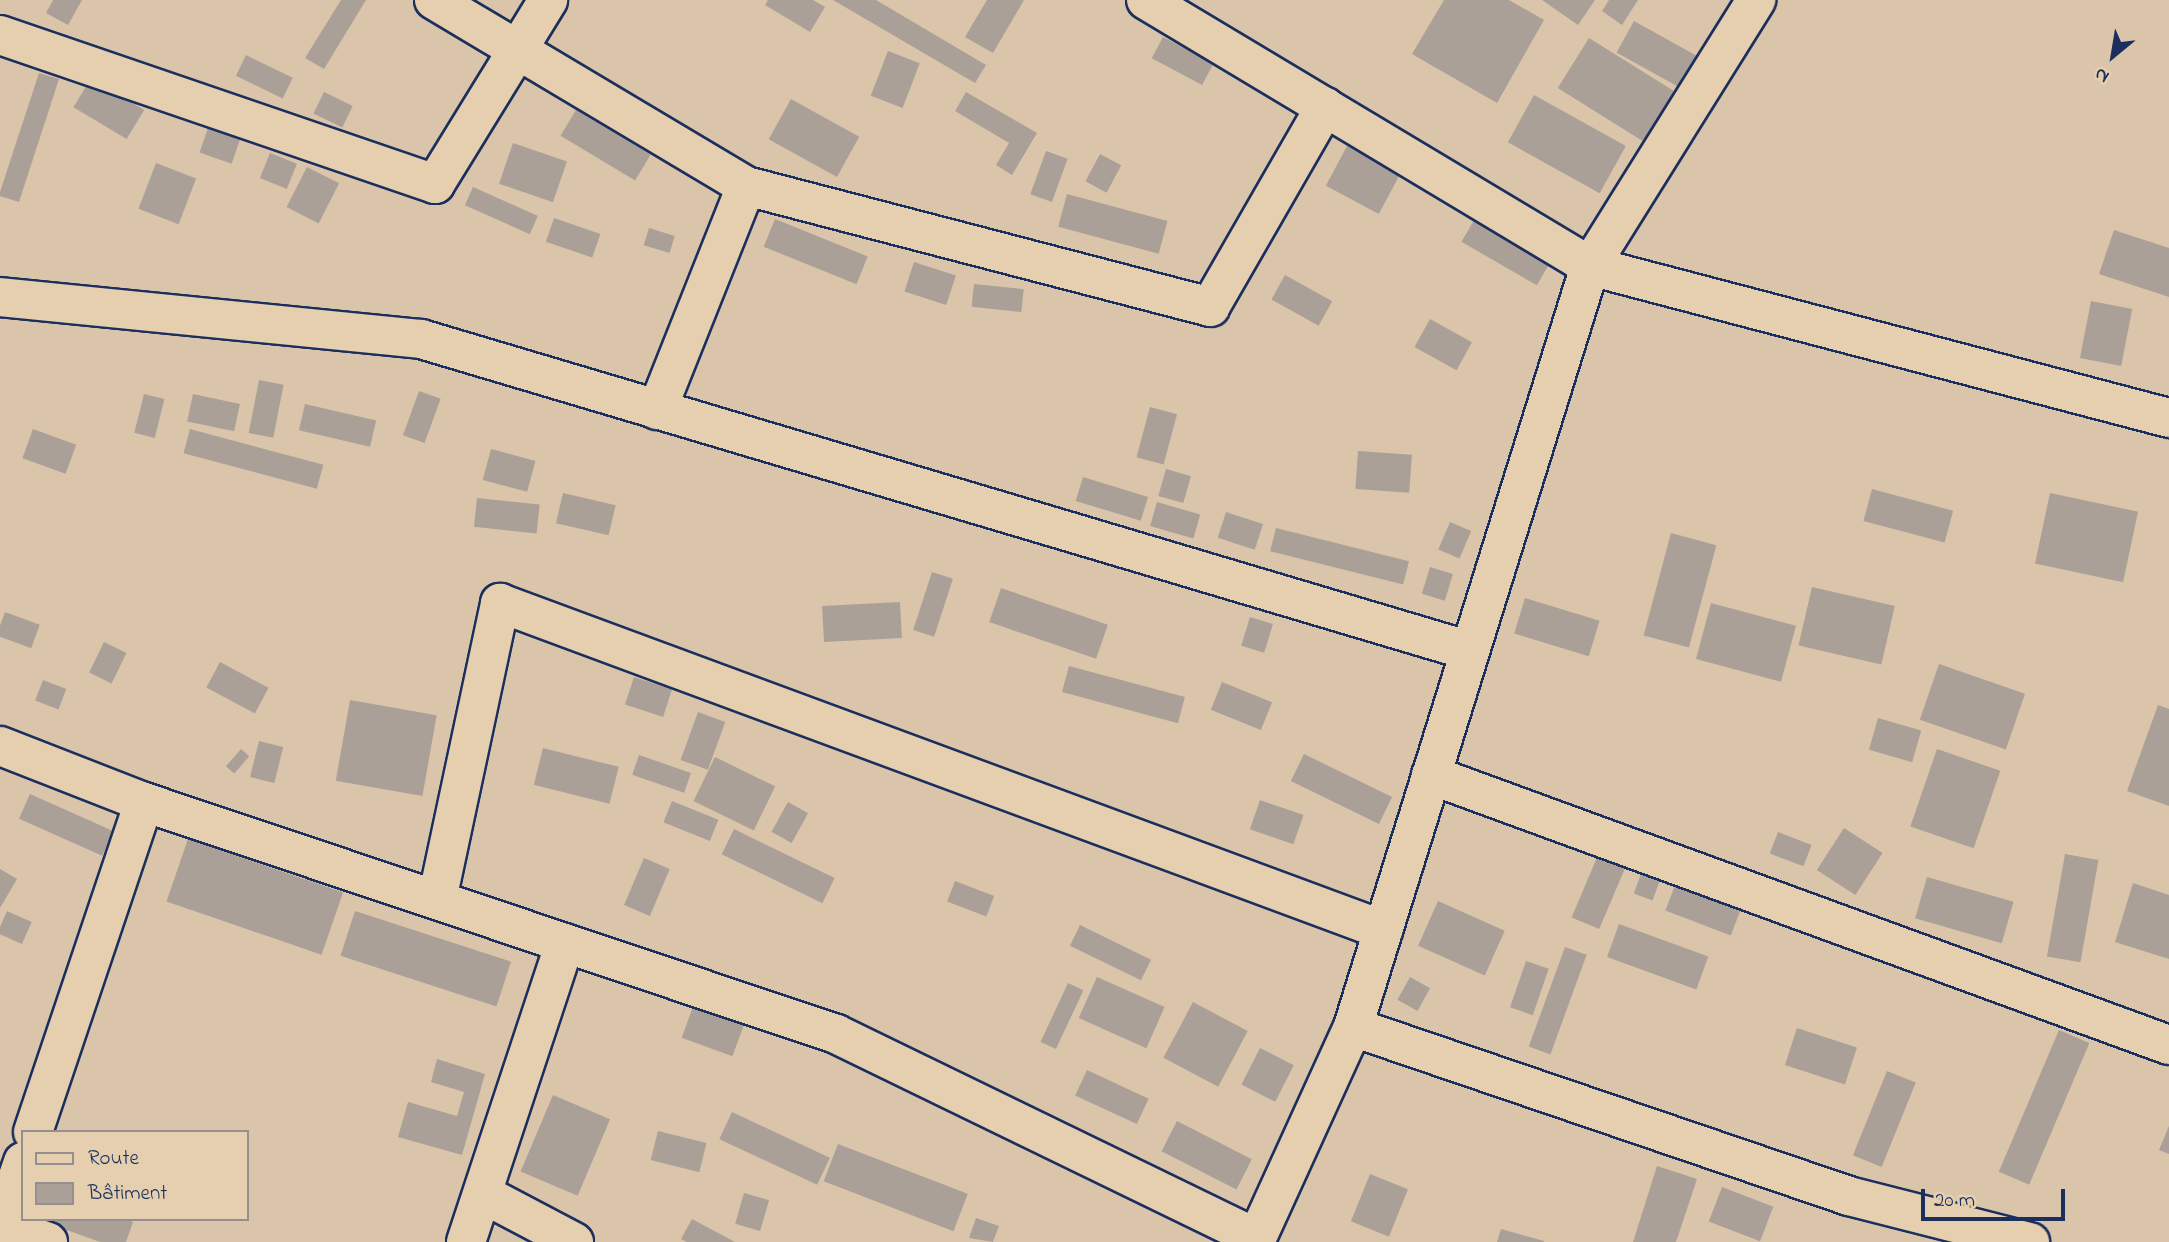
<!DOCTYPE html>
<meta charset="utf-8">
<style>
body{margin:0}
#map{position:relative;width:2169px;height:1242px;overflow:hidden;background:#dac5aa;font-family:"Indie Flower",sans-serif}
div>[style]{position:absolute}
.building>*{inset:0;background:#aaa097;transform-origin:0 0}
.roads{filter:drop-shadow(2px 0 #1b2f5e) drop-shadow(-2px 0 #1b2f5e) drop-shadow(0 2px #1b2f5e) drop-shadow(0 -2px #1b2f5e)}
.street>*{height:38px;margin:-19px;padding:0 19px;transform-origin:19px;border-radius:19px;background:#e6cfaf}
span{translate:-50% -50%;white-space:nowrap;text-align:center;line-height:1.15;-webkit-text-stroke:5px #e6cfaf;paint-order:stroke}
.legend{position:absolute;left:21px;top:1130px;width:228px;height:91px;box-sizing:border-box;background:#e6cfaf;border:2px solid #958f8f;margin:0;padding:9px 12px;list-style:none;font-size:21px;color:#1b2f5e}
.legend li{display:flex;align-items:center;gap:14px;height:35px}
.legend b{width:35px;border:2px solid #958f8f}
.north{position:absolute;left:2078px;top:21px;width:70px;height:70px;-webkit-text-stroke:5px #e6cfaf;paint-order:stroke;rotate:210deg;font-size:19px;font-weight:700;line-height:28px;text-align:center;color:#1b2f5e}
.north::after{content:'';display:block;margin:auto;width:24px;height:32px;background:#1b2f5e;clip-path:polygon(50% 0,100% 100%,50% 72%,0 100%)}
.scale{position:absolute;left:1921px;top:1189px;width:144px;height:32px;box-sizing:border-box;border:4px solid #1b2f5e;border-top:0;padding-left:9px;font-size:21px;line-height:24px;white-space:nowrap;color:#1b2f5e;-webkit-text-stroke:5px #e6cfaf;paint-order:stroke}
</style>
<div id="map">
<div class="building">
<div style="clip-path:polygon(53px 0,82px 0,68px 25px,46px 13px)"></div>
<div style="clip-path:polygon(341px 0,366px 0,324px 69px,305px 58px)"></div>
<div style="clip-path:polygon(768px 0,813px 0,825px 7px,810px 32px,765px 5px)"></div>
<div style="clip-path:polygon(833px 0,876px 0,986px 65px,975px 83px)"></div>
<div style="clip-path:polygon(987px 0,1024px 0,993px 53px,965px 37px)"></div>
<div style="clip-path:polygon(1444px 0,1509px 0,1544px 20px,1497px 103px,1412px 54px)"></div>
<div style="clip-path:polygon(1542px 0,1595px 0,1578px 25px)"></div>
<div style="clip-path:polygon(1609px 0,1638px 0,1622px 25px,1602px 11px)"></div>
<div style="left:1634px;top:21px;width:72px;height:36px;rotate:29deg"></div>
<div style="left:1163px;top:37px;width:57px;height:24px;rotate:28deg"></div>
<div style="left:1589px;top:38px;width:110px;height:59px;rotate:32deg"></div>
<div style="left:888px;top:51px;width:34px;height:48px;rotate:21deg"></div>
<div style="left:246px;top:55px;width:52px;height:23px;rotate:26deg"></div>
<div style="clip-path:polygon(39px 73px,59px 79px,19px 202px,0 196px,0 192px)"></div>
<div style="left:91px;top:78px;width:62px;height:34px;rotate:31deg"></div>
<div style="left:324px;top:92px;width:32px;height:24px;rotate:26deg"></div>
<div style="clip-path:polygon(966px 92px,1037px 133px,1012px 175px,996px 165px,1009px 143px,955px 111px)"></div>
<div style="left:1534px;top:95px;width:105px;height:54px;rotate:29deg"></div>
<div style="left:791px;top:99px;width:78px;height:46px;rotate:29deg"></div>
<div style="left:576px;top:110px;width:87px;height:30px;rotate:31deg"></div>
<div style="left:208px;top:128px;width:34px;height:26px;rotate:19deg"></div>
<div style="left:513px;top:143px;width:57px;height:43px;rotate:19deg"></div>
<div style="left:1347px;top:146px;width:60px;height:45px;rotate:28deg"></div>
<div style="left:1046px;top:151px;width:23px;height:46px;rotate:20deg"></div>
<div style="left:270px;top:153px;width:29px;height:27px;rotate:22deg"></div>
<div style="left:1100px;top:154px;width:24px;height:31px;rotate:28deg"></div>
<div style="left:156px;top:163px;width:43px;height:49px;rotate:21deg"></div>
<div style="left:307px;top:167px;width:36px;height:45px;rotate:27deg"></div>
<div style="left:473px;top:187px;width:71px;height:20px;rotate:24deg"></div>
<div style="left:1067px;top:194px;width:104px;height:34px;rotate:15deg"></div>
<div style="left:1477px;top:215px;width:87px;height:31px;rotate:30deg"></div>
<div style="left:554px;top:218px;width:49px;height:25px;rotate:19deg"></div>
<div style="left:775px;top:219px;width:100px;height:30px;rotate:22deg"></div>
<div style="left:649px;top:228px;width:27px;height:18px;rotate:17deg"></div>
<div style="clip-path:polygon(2114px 230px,2169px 248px,2169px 297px,2099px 274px)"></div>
<div style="left:914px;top:262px;width:44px;height:31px;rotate:18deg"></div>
<div style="left:1285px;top:275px;width:54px;height:28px;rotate:29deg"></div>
<div style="left:974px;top:284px;width:50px;height:23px;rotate:6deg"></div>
<div style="left:2091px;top:301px;width:42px;height:58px;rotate:11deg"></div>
<div style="left:1430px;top:319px;width:48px;height:32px;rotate:29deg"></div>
<div style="left:259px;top:380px;width:25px;height:54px;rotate:11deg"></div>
<div style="left:419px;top:391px;width:23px;height:47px;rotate:20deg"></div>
<div style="left:144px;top:394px;width:21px;height:40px;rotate:14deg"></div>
<div style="left:193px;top:394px;width:48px;height:28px;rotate:12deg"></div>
<div style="left:305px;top:404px;width:73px;height:27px;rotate:13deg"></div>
<div style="left:1150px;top:407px;width:28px;height:52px;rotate:15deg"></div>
<div style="left:33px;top:429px;width:46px;height:31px;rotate:20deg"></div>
<div style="left:190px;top:429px;width:138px;height:25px;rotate:15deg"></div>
<div style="left:491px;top:449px;width:46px;height:32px;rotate:15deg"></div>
<div style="left:1358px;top:451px;width:54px;height:38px;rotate:4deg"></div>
<div style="left:1166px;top:469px;width:26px;height:28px;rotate:16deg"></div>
<div style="left:1083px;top:477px;width:68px;height:25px;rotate:17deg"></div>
<div style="left:1872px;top:489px;width:84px;height:33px;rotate:15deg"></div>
<div style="left:563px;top:493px;width:54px;height:31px;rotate:13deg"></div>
<div style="left:2050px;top:493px;width:90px;height:72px;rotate:12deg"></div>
<div style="left:477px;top:498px;width:63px;height:29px;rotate:6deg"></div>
<div style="left:1157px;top:502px;width:45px;height:25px;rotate:16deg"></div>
<div style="left:1226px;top:512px;width:39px;height:27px;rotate:18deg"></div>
<div style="left:1450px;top:522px;width:23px;height:30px;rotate:23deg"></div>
<div style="left:1276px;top:528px;width:137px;height:24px;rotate:14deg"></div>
<div style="left:1671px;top:533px;width:47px;height:106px;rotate:15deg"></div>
<div style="left:1430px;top:567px;width:24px;height:28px;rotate:17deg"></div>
<div style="left:932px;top:572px;width:22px;height:61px;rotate:18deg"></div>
<div style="left:1812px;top:587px;width:85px;height:60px;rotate:13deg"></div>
<div style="left:1001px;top:588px;width:113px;height:36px;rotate:19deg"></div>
<div style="left:1525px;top:598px;width:78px;height:37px;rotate:17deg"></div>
<div style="left:900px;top:602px;width:36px;height:78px;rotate:87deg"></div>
<div style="left:1711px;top:603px;width:88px;height:58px;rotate:15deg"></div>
<div style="left:5px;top:612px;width:37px;height:25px;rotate:20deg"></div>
<div style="left:1250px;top:617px;width:24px;height:30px;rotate:17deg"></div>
<div style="left:104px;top:642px;width:25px;height:34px;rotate:26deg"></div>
<div style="left:220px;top:662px;width:55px;height:29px;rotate:28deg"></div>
<div style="left:1939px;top:664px;width:91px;height:59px;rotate:19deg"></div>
<div style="left:1069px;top:666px;width:120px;height:27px;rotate:15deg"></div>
<div style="left:634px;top:677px;width:40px;height:29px;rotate:18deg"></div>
<div style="left:43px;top:680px;width:25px;height:22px;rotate:21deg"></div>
<div style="left:1222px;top:682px;width:54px;height:30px;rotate:22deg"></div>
<div style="left:350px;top:700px;width:88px;height:82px;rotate:10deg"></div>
<div style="clip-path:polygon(2158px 705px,2169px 709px,2169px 806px,2127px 791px)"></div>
<div style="left:698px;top:712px;width:29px;height:51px;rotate:20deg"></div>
<div style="left:1878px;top:718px;width:45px;height:33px;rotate:16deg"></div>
<div style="left:259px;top:741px;width:25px;height:37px;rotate:14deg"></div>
<div style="left:543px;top:748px;width:78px;height:38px;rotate:14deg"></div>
<div style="left:241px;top:749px;width:11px;height:23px;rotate:41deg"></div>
<div style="left:1937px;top:749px;width:67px;height:82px;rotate:19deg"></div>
<div style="left:1304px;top:754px;width:98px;height:30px;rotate:26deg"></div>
<div style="left:639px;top:755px;width:55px;height:21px;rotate:19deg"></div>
<div style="left:715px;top:757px;width:67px;height:49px;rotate:26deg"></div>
<div style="left:30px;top:794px;width:91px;height:27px;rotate:24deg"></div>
<div style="left:1260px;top:800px;width:46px;height:31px;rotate:19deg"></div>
<div style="left:672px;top:801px;width:50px;height:23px;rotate:22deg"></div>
<div style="left:788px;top:802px;width:23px;height:34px;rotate:29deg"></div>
<div style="left:1844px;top:828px;width:46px;height:50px;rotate:33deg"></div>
<div style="left:734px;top:829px;width:112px;height:28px;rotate:26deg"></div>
<div style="left:1778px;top:832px;width:36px;height:23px;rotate:21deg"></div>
<div style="left:188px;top:839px;width:164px;height:66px;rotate:19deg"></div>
<div style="left:1604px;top:841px;width:30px;height:83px;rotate:23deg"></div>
<div style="left:2065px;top:854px;width:34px;height:104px;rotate:10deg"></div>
<div style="left:644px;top:858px;width:28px;height:51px;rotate:23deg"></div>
<div style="clip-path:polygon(0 869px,17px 879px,0 908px)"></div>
<div style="left:1642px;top:871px;width:20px;height:24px;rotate:20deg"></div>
<div style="left:1679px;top:875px;width:70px;height:38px;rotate:21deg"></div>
<div style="left:1927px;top:877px;width:90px;height:43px;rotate:16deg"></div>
<div style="left:955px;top:881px;width:42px;height:22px;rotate:21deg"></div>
<div style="clip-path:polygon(2133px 883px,2169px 895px,2169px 959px,2115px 942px)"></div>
<div style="left:1438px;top:901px;width:73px;height:49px;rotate:24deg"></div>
<div style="left:7px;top:911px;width:27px;height:24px;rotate:24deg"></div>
<div style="left:355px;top:911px;width:164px;height:47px;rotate:18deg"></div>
<div style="left:1619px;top:924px;width:95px;height:35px;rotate:20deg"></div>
<div style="left:1080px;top:925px;width:79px;height:23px;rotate:26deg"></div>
<div style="left:1565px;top:947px;width:23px;height:106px;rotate:20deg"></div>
<div style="left:1526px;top:961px;width:24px;height:49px;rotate:19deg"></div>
<div style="left:1097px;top:977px;width:74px;height:45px;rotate:24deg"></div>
<div style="left:1410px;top:977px;width:23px;height:26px;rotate:29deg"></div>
<div style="left:1068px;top:983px;width:17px;height:65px;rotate:25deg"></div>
<div style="left:1193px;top:1002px;width:62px;height:63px;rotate:28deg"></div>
<div style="left:694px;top:1004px;width:54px;height:36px;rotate:20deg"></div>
<div style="left:1797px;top:1028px;width:63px;height:39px;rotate:18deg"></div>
<div style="left:2059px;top:1030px;width:33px;height:154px;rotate:23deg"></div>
<div style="left:1260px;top:1048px;width:38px;height:41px;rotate:27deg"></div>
<div style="clip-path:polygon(437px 1059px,485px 1074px,462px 1155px,398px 1137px,408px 1102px,457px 1116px,464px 1092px,431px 1082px)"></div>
<div style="left:1087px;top:1070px;width:68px;height:28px;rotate:25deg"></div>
<div style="left:1887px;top:1071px;width:31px;height:91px;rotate:22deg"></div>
<div style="left:553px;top:1095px;width:62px;height:83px;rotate:23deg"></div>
<div style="left:732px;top:1112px;width:108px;height:30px;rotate:25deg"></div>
<div style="left:1177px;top:1121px;width:84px;height:34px;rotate:27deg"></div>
<div style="clip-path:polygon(2169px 1126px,2169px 1154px,2159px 1150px)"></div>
<div style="left:658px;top:1131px;width:50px;height:30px;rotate:14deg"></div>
<div style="left:838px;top:1144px;width:139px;height:40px;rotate:21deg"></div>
<div style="clip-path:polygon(1657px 1166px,1697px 1179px,1676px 1242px,1633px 1242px)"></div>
<div style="left:1370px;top:1174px;width:41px;height:51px;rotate:22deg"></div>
<div style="left:1722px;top:1187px;width:55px;height:37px;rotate:21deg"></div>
<div style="left:744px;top:1193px;width:26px;height:32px;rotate:16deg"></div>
<div style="clip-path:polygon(976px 1218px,999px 1226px,993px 1242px,969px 1238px)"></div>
<div style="clip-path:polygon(36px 1219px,126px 1219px,133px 1222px,126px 1242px,100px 1242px)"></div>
<div style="clip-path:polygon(692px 1219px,735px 1242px,687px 1242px,681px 1239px)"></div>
<div style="clip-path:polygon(1501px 1229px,1544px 1241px,1544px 1242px,1497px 1242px)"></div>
</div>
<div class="roads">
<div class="street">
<div style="left:434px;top:0;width:363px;rotate:30.8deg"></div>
<div style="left:746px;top:186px;width:480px;rotate:14.6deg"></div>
<div style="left:1210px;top:307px;width:231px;rotate:-60.1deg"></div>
<div style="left:1146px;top:0;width:518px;rotate:30.93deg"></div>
<div style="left:1590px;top:266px;width:599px;rotate:14.71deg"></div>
<div style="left:0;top:35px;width:460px;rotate:18.9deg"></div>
<div style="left:435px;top:184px;width:216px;rotate:-58.4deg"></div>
<div style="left:0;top:297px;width:423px;rotate:5.7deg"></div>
<div style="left:421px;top:339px;width:1094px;rotate:16.56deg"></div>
<div style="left:657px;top:410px;width:241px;rotate:-68.3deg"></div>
<div style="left:0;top:746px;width:155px;rotate:21.3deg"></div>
<div style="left:144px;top:802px;width:730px;rotate:18.53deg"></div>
<div style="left:836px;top:1034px;width:467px;rotate:25.9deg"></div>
<div style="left:1431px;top:775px;width:786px;rotate:20.1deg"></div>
<div style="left:437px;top:900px;width:304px;rotate:-78deg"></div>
<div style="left:500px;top:603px;width:942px;rotate:20.32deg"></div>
<div style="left:1353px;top:1027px;width:524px;rotate:18.82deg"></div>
<div style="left:1849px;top:1196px;width:187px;rotate:14.3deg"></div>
<div style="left:33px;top:1132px;width:348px;rotate:-71.4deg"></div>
<div style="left:483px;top:1194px;width:103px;rotate:27.8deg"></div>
<div style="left:0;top:1225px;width:51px;rotate:19.5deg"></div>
<div style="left:0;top:1229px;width:71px;rotate:-71.1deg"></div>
<div style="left:466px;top:1242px;width:315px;rotate:-71.7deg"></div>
<div style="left:1255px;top:1242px;width:236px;rotate:-65.5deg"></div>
<div style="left:1353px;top:1027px;width:797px;rotate:-72.7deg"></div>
<div style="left:1590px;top:266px;width:314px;rotate:-58deg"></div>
</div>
</div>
<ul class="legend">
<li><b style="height:9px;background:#e6cfaf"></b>Route</li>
<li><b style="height:19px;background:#aaa097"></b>Bâtiment</li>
</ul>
<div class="north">N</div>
<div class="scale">20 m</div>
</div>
